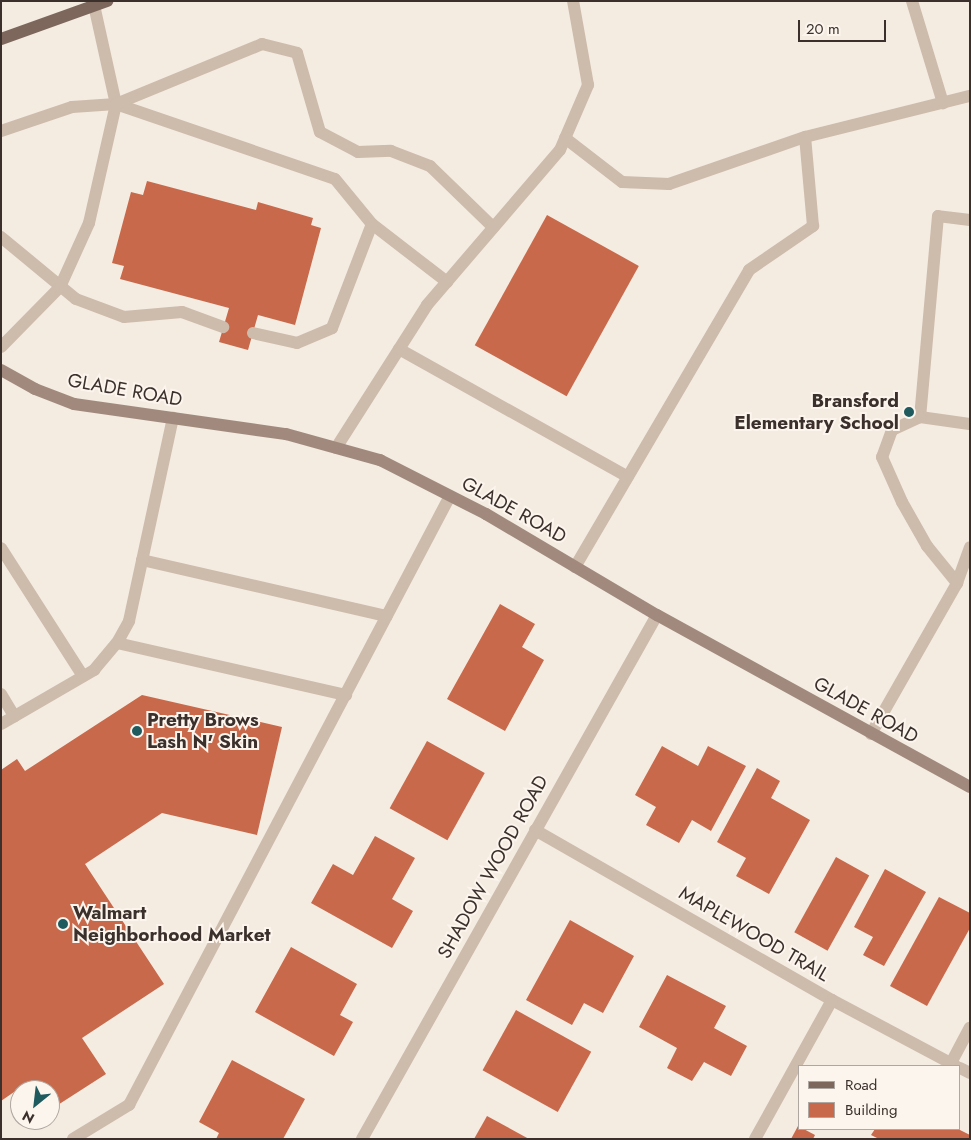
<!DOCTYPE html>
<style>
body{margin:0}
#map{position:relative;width:971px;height:1140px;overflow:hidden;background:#f4ebe1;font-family:Jost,sans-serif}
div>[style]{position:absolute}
.building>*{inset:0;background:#c8694b;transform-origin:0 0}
.service>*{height:12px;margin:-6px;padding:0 6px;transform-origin:6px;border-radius:6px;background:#cdbbac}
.minor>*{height:12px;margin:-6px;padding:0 6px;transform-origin:6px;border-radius:6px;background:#cdbbac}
.secondary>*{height:12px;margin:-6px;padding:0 6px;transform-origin:6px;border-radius:6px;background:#a18a7d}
.primary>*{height:12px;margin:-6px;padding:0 6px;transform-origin:6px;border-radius:6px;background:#7d675c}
.dots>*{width:14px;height:14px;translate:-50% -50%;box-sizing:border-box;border:2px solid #fbf5ee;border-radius:50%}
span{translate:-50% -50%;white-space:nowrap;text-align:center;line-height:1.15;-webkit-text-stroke:4px #fbf5ee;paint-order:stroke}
.street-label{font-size:19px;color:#3b302b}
.poi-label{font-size:19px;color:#3b302b;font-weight:700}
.right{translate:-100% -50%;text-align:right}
.left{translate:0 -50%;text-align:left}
.frame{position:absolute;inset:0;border:2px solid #3b302b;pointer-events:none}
.legend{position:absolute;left:798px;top:1065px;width:162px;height:65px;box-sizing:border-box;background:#fbf5ee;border:1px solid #aea6a0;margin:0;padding:6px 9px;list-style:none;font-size:15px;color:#3b302b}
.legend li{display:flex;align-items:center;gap:10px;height:25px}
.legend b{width:25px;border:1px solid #aea6a0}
.north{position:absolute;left:10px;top:1080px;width:50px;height:50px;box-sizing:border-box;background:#fbf5ee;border:1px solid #aea6a0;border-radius:50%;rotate:209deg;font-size:14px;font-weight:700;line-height:20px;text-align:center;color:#3b302b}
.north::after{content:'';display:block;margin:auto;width:18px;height:22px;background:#1f5a5e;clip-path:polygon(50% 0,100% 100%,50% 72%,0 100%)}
.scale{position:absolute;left:798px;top:20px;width:88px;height:22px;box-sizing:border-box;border:2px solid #3b302b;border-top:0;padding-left:6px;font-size:15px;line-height:18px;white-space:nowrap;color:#3b302b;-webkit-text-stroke:4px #fbf5ee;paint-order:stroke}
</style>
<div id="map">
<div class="building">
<div style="clip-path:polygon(147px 181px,256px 210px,258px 202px,313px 218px,311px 225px,321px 228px,295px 325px,258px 315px,248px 350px,219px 342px,229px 308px,120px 279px,124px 266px,112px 263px,131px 192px,143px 195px)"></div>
<div style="left:547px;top:215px;width:105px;height:149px;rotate:29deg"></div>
<div style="clip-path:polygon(500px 604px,535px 624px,522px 647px,544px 660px,505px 731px,447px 699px)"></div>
<div style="clip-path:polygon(142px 695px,282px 727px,257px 835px,162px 813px,85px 864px,164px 984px,82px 1038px,106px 1074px,50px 1110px,50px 1090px,20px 1090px,20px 1102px,14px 1092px,1px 1101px,1px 770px,17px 759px,25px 771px)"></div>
<div style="left:427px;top:741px;width:66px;height:77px;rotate:29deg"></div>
<div style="clip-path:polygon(662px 746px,698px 766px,708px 746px,746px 766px,711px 831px,692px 820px,679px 843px,646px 825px,656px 807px,635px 795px)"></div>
<div style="clip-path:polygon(757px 768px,780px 781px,771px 798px,810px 820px,769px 894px,736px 876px,746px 858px,717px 842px)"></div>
<div style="clip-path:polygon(375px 836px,415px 858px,392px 899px,413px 911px,392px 948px,311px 903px,333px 864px,353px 875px)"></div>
<div style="left:836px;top:857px;width:38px;height:86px;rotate:29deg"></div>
<div style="clip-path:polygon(885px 869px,926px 892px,884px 966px,863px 955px,873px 937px,854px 927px)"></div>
<div style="clip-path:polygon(939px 897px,970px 913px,970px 928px,927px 1006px,890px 986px)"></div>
<div style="clip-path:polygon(570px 920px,634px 956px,603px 1013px,584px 1003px,572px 1025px,526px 1000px)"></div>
<div style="clip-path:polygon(291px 947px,357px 984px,340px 1015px,353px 1022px,334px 1056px,255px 1012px)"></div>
<div style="clip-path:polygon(667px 975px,726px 1006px,714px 1028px,747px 1046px,731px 1076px,704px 1062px,692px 1081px,667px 1068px,677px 1048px,639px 1027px)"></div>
<div style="left:516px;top:1010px;width:86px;height:69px;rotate:29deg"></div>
<div style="clip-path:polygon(232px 1060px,305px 1099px,283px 1139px,216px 1139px,219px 1133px,199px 1122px)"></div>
<div style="clip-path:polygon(487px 1116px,529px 1139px,474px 1139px)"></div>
<div style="clip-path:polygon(798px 1126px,815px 1135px,813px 1139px,791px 1139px)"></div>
<div style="clip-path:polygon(875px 1129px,958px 1129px,970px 1135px,970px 1139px,879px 1139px,871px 1135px)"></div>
</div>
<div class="service">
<div style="left:912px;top:1px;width:107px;rotate:73.1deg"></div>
<div style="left:94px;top:5px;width:101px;rotate:77.5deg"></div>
<div style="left:1px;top:131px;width:75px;rotate:-18.7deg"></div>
<div style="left:72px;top:107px;width:44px;rotate:-3.9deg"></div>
<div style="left:116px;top:104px;width:231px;rotate:18.9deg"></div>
<div style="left:335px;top:179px;width:58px;rotate:50.6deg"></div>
<div style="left:372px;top:224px;width:95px;rotate:37.7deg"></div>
<div style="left:565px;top:138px;width:72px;rotate:37.7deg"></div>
<div style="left:622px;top:182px;width:47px;rotate:2.4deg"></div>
<div style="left:669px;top:184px;width:144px;rotate:-19.1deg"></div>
<div style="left:970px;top:220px;width:32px;rotate:-173deg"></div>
<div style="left:938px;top:216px;width:202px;rotate:95.1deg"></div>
<div style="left:920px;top:417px;width:50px;rotate:8deg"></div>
<div style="left:1px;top:237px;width:97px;rotate:39.6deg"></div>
<div style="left:76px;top:299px;width:51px;rotate:20.6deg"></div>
<div style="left:124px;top:317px;width:58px;rotate:-4.9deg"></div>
<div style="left:182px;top:312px;width:44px;rotate:20.1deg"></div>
<div style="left:253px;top:333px;width:45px;rotate:12.8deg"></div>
<div style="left:297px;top:343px;width:38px;rotate:-23deg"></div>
<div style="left:332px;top:328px;width:111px;rotate:-69deg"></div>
<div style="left:1px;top:347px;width:84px;rotate:-45.5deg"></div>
<div style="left:60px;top:287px;width:70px;rotate:-65.6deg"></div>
<div style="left:89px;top:223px;width:122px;rotate:-77.2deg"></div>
<div style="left:116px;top:104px;width:158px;rotate:-22.3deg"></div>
<div style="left:262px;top:44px;width:36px;rotate:14deg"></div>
<div style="left:297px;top:53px;width:82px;rotate:73.8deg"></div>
<div style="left:320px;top:132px;width:43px;rotate:27.8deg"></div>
<div style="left:358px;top:152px;width:33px;rotate:-2deg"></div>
<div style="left:391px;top:151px;width:42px;rotate:21deg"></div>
<div style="left:430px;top:166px;width:88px;rotate:44.1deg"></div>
<div style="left:399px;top:349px;width:262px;rotate:29.2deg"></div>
<div style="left:920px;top:417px;width:31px;rotate:155deg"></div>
<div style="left:892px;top:430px;width:29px;rotate:110deg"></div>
<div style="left:882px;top:457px;width:49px;rotate:66deg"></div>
<div style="left:902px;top:502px;width:51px;rotate:60.4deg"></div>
<div style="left:927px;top:546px;width:48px;rotate:51deg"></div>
<div style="left:336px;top:448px;width:169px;rotate:-57.5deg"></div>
<div style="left:427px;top:305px;width:204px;rotate:-49.4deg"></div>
<div style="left:560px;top:150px;width:71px;rotate:-66.7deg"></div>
<div style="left:588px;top:85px;width:85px;rotate:-100.1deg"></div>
<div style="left:1px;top:548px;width:152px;rotate:57.4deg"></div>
<div style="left:142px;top:560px;width:251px;rotate:12.9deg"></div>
<div style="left:575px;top:567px;width:344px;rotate:-59.6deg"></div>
<div style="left:749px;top:270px;width:78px;rotate:-34.5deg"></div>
<div style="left:813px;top:226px;width:89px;rotate:-95.1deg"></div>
<div style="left:805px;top:137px;width:170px;rotate:-14deg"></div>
<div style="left:117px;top:643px;width:235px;rotate:12.8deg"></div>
<div style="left:1px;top:694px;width:26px;rotate:59deg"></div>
<div style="left:1px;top:724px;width:108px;rotate:-30.1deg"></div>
<div style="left:94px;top:670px;width:35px;rotate:-50deg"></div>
<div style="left:117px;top:643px;width:25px;rotate:-61deg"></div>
<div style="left:129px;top:621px;width:208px;rotate:-77.8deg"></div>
<div style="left:871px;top:734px;width:174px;rotate:-60.3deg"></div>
<div style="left:957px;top:583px;width:38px;rotate:-70deg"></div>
<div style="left:73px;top:1139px;width:66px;rotate:-31.3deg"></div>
<div style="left:129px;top:1105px;width:688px;rotate:-62.21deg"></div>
</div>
<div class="minor">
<div style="left:535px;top:830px;width:342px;rotate:29.8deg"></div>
<div style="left:832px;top:1000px;width:140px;rotate:28deg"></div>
<div style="left:951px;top:1063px;width:40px;rotate:-62deg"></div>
<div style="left:960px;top:1068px;width:11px;rotate:27deg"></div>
<div style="left:362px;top:1139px;width:601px;rotate:-60.62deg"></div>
<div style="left:755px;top:1139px;width:159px;rotate:-61deg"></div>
</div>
<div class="secondary">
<div style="left:1px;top:370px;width:39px;rotate:29deg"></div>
<div style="left:35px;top:389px;width:42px;rotate:21deg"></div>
<div style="left:74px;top:404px;width:214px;rotate:8.1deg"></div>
<div style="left:286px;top:434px;width:98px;rotate:15.5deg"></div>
<div style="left:380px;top:460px;width:119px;rotate:27deg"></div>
<div style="left:486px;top:514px;width:199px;rotate:30.6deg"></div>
<div style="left:657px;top:615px;width:357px;rotate:28.8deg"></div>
</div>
<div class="primary">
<div style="left:1px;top:39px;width:113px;rotate:-19.7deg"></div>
</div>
<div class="dots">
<div style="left:909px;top:412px;background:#1f5a5e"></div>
<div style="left:137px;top:731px;background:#1f5a5e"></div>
<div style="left:63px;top:924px;background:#1f5a5e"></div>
</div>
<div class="street-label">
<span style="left:125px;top:390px;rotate:10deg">GLADE ROAD</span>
<span style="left:514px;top:510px;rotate:29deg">GLADE ROAD</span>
<span style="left:866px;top:710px;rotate:29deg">GLADE ROAD</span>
<span style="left:493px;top:867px;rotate:-61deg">SHADOW WOOD ROAD</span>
<span style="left:754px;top:934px;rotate:30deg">MAPLEWOOD TRAIL</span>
</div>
<div class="poi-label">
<span class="right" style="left:899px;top:412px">Bransford<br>Elementary School</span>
<span class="left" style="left:147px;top:731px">Pretty Brows<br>Lash N' Skin</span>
<span class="left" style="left:73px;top:924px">Walmart<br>Neighborhood Market</span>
</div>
<div class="frame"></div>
<ul class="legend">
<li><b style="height:6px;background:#7d675c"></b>Road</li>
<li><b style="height:14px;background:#c8694b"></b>Building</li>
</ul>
<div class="north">N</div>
<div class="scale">20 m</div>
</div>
